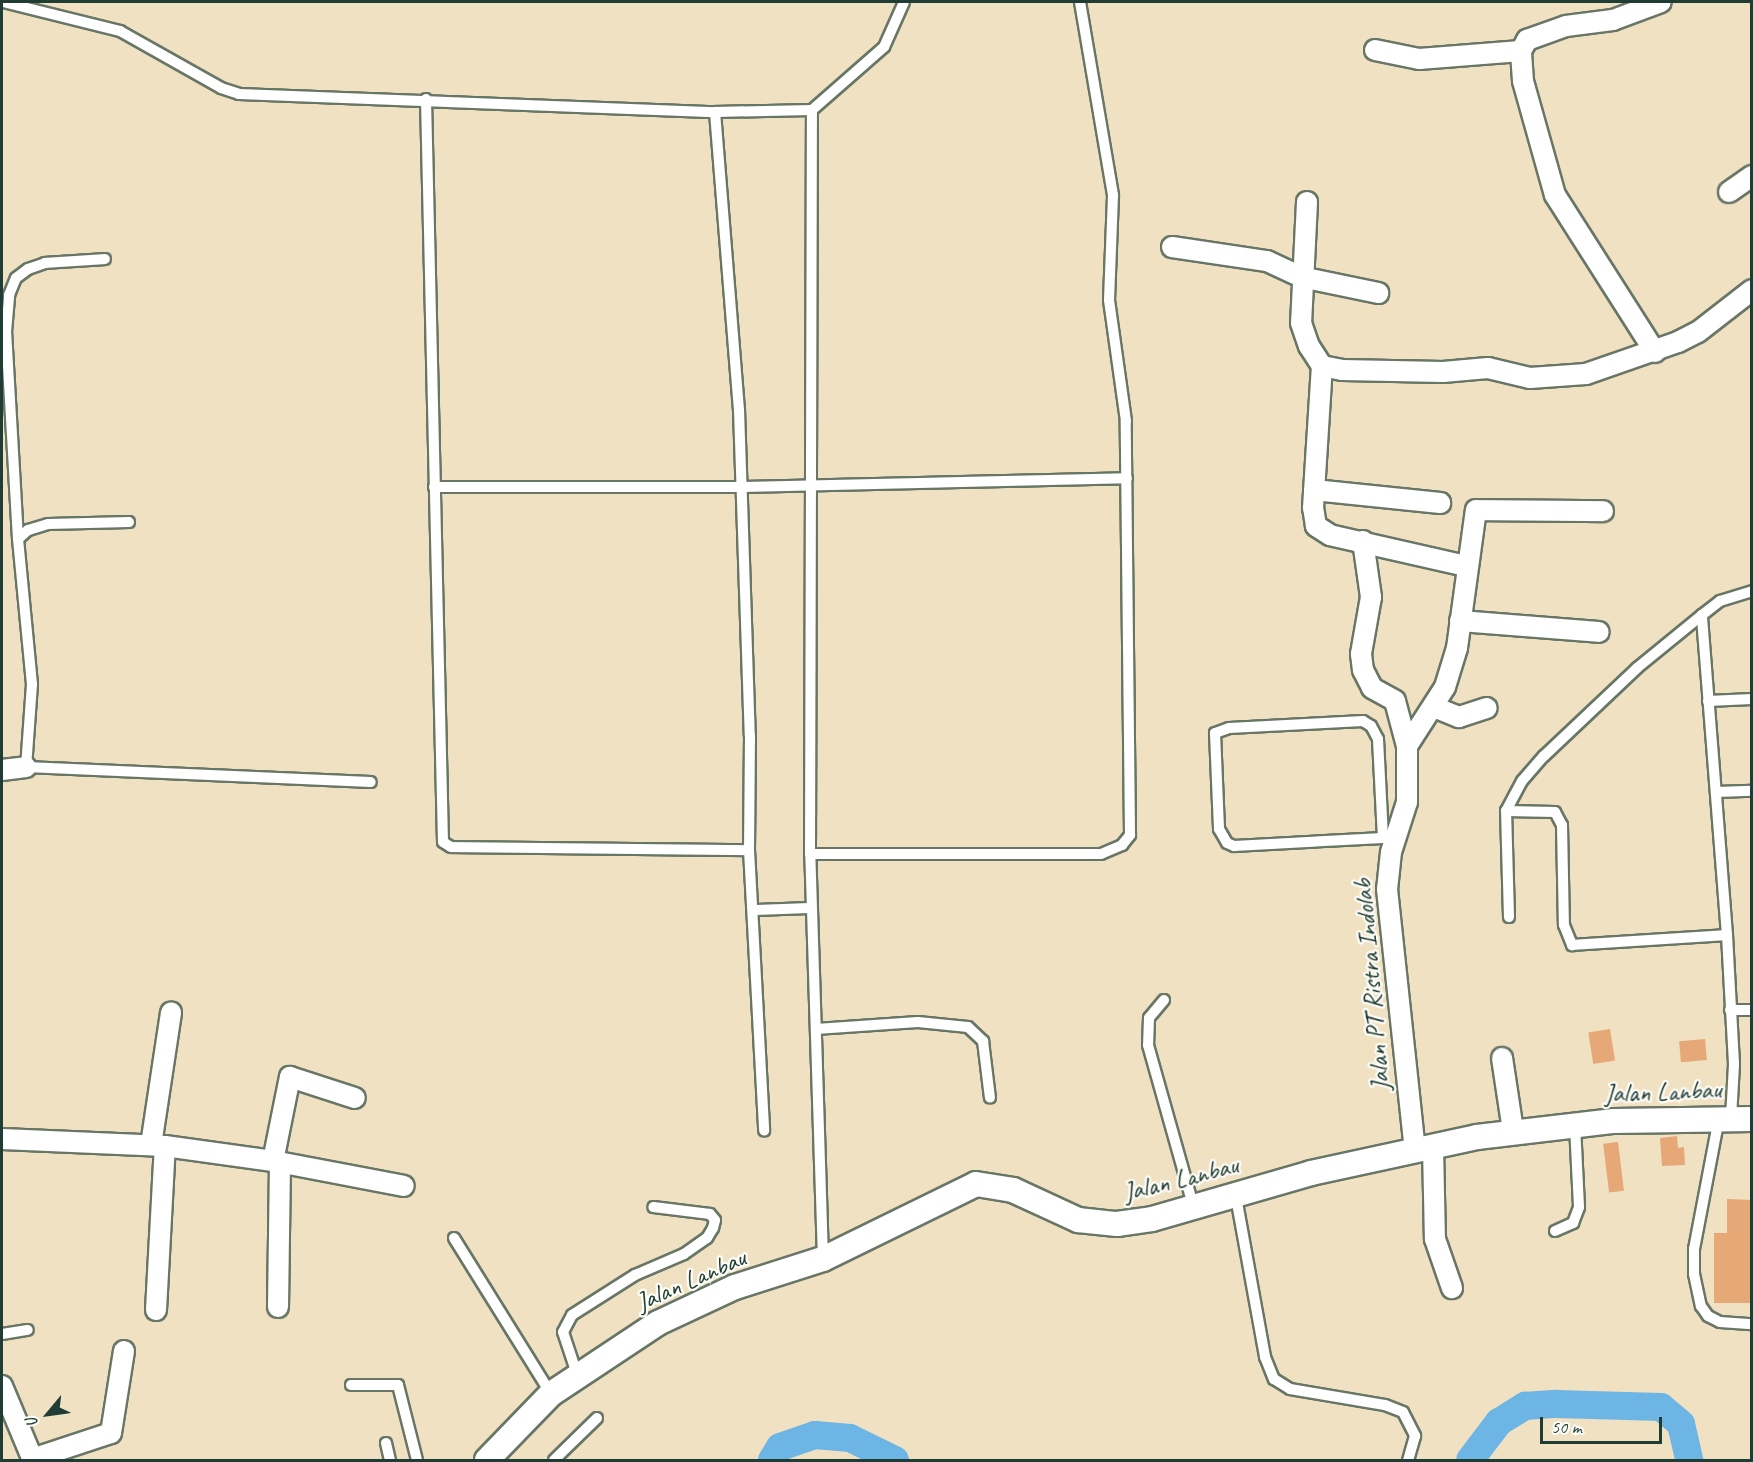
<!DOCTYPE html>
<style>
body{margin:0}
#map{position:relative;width:1753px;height:1462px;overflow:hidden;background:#f0e1c3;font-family:Caveat,sans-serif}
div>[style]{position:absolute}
.river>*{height:28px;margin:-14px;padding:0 14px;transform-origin:14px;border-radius:14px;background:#6db5e5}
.building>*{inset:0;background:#e5a876;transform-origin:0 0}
.roads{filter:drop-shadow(2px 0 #687666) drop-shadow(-2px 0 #687666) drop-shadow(0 2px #687666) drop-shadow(0 -2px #687666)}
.service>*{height:10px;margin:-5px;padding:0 5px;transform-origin:5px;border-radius:5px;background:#fff}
.minor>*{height:20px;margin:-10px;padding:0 10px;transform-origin:10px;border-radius:10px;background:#fff}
.tertiary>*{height:24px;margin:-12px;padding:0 12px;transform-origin:12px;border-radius:12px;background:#fff}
span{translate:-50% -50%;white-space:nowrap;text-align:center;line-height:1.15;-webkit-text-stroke:4.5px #fdfcf7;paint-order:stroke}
.street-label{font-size:26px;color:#1f3d34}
.frame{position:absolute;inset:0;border:3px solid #1f3d34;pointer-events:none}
.north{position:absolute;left:18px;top:1384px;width:60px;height:60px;-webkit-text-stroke:4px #fdfcf7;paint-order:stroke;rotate:241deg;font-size:16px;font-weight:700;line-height:24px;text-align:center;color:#1f3d34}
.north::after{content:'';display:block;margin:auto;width:21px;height:27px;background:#1f3d34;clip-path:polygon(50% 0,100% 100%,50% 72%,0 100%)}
.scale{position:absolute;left:1540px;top:1417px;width:122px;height:27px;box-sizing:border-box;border:3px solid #1f3d34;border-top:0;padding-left:8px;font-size:18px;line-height:21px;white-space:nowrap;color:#1f3d34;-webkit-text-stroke:4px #fdfcf7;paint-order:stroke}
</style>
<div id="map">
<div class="river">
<div style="left:772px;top:1460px;width:15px;rotate:-58deg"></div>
<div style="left:780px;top:1447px;width:37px;rotate:-19deg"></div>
<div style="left:815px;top:1435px;width:35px;rotate:5deg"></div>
<div style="left:850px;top:1438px;width:50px;rotate:26.1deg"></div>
<div style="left:1470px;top:1460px;width:48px;rotate:-52.7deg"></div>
<div style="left:1499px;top:1422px;width:31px;rotate:-32deg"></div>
<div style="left:1525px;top:1406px;width:31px;rotate:-4deg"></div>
<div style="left:1556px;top:1404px;width:105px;rotate:1.6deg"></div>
<div style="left:1661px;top:1407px;width:26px;rotate:40deg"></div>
<div style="left:1681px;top:1424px;width:37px;rotate:77deg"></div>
</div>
<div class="building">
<div style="left:1610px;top:1029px;width:32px;height:22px;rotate:81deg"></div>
<div style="left:1705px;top:1039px;width:21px;height:26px;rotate:85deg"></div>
<div style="clip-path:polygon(1677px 1136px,1678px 1148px,1684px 1147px,1685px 1165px,1662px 1166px,1660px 1138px)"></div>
<div style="left:1618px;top:1142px;width:49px;height:15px;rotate:83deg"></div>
<div style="clip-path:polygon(1727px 1199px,1752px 1200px,1752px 1303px,1714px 1303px,1714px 1233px,1727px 1233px)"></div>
</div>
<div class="roads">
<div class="service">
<div style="left:3px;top:2px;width:121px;rotate:13.9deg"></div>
<div style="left:120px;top:31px;width:116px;rotate:29.4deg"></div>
<div style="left:221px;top:88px;width:19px;rotate:18deg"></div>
<div style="left:239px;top:94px;width:476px;rotate:2.2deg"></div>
<div style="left:715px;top:112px;width:97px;rotate:-1.2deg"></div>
<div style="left:426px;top:99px;width:743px;rotate:88.69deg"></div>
<div style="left:443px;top:842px;width:9px;rotate:32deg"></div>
<div style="left:451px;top:847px;width:298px;rotate:0.6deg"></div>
<div style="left:715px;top:112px;width:299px;rotate:85.4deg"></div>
<div style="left:739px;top:410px;width:326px;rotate:88.1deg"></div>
<div style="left:750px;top:736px;width:114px;rotate:90.5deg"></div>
<div style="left:749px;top:850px;width:281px;rotate:86.9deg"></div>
<div style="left:434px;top:487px;width:309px"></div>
<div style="left:743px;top:487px;width:384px;rotate:-1.3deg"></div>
<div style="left:129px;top:522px;width:81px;rotate:178.6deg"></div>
<div style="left:48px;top:524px;width:21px;rotate:163deg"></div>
<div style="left:28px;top:530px;width:13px;rotate:138deg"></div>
<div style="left:18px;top:539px;width:146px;rotate:84.5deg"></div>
<div style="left:32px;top:684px;width:83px;rotate:94.1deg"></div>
<div style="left:26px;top:767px;width:345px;rotate:2.5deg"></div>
<div style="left:18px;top:539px;width:207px;rotate:-93.3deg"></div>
<div style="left:6px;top:332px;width:37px;rotate:-85deg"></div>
<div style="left:9px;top:295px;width:18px;rotate:-68deg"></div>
<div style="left:16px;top:278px;width:15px;rotate:-37deg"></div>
<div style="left:28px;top:269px;width:18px;rotate:-19deg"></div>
<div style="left:45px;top:263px;width:60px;rotate:-3.8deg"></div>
<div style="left:1708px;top:701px;width:44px;rotate:-2.6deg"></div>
<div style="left:1716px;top:792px;width:36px;rotate:-2deg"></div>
<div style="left:1506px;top:811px;width:34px;rotate:-62deg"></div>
<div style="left:1522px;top:781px;width:33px;rotate:-49deg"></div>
<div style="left:1544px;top:756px;width:128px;rotate:-43.4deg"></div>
<div style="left:1637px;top:668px;width:84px;rotate:-39.2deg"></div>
<div style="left:1383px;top:838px;width:99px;rotate:-92.9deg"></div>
<div style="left:1378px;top:739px;width:15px;rotate:-118deg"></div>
<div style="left:1371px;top:726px;width:9px;rotate:-148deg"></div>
<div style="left:1363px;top:721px;width:134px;rotate:177deg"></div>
<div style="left:1229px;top:728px;width:15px;rotate:160deg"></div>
<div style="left:1215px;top:733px;width:96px;rotate:87.6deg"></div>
<div style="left:1219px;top:829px;width:16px;rotate:60deg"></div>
<div style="left:1227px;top:843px;width:8px;rotate:23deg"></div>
<div style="left:1234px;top:846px;width:149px;rotate:-3.1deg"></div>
<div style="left:1383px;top:838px;width:14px;rotate:-4deg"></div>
<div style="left:810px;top:854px;width:291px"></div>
<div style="left:1101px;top:854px;width:23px;rotate:-23deg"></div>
<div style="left:1122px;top:845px;width:13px;rotate:-51deg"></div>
<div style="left:1130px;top:835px;width:414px;rotate:-90.6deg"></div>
<div style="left:1126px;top:421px;width:122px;rotate:-98deg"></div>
<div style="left:1109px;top:300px;width:105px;rotate:-87.8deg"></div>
<div style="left:1113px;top:195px;width:196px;rotate:-99.7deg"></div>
<div style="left:754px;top:910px;width:57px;rotate:-2deg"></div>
<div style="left:1509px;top:917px;width:106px;rotate:-91.6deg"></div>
<div style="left:1506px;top:811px;width:49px;rotate:1.2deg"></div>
<div style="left:1555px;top:812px;width:15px;rotate:62deg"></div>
<div style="left:1562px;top:825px;width:100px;rotate:88.9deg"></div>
<div style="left:1564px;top:925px;width:22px;rotate:68deg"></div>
<div style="left:1572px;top:945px;width:155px;rotate:-3.7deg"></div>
<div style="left:1164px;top:1000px;width:23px;rotate:130deg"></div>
<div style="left:1149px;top:1018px;width:27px;rotate:92deg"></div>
<div style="left:1148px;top:1045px;width:170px;rotate:74.3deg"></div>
<div style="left:1730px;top:1010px;width:22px"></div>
<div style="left:816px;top:1029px;width:102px;rotate:-3.9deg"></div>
<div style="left:918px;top:1022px;width:50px;rotate:5.7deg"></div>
<div style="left:968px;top:1027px;width:21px;rotate:43deg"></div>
<div style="left:983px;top:1041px;width:57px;rotate:83deg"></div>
<div style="left:1719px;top:1118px;width:133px;rotate:100.8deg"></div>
<div style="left:1694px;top:1249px;width:25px;rotate:90deg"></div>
<div style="left:1694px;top:1274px;width:33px;rotate:78deg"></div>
<div style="left:1701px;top:1306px;width:12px;rotate:55deg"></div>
<div style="left:1708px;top:1316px;width:13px;rotate:27deg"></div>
<div style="left:1720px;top:1322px;width:32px;rotate:4deg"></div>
<div style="left:1731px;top:1118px;width:54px;rotate:-86.8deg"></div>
<div style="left:1734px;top:1064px;width:129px;rotate:-93.1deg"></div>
<div style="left:1727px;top:935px;width:321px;rotate:-94.5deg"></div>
<div style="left:1702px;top:615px;width:23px;rotate:-38deg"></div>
<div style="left:1720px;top:601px;width:34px;rotate:-17deg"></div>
<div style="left:1236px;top:1197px;width:163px;rotate:79.7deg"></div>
<div style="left:1265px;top:1357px;width:24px;rotate:68deg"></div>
<div style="left:1274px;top:1379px;width:19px;rotate:32deg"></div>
<div style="left:1290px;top:1389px;width:96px;rotate:9.6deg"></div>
<div style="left:1385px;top:1405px;width:19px;rotate:21deg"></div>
<div style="left:1403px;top:1412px;width:27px;rotate:63deg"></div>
<div style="left:1415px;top:1436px;width:25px;rotate:106deg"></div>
<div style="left:1555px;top:1231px;width:20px;rotate:-24deg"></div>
<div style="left:1573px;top:1223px;width:17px;rotate:-69deg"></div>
<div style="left:1579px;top:1207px;width:82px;rotate:-92.8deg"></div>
<div style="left:454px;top:1238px;width:184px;rotate:58.1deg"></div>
<div style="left:823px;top:1259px;width:405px;rotate:-91.8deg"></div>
<div style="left:810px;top:854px;width:744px;rotate:-89.85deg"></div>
<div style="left:812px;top:110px;width:96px;rotate:-41.2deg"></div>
<div style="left:884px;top:47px;width:49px;rotate:-66deg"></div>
<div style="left:2px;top:1334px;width:26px;rotate:-9deg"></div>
<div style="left:577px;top:1374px;width:44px;rotate:-108.4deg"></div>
<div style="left:563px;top:1332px;width:19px;rotate:-62deg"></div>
<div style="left:572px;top:1315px;width:75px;rotate:-32.4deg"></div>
<div style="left:635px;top:1275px;width:53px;rotate:-23.2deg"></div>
<div style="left:684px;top:1254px;width:28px;rotate:-35deg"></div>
<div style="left:707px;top:1238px;width:12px;rotate:-59deg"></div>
<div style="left:713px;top:1228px;width:8px;rotate:-76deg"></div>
<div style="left:715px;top:1220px;width:8px;rotate:-130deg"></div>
<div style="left:710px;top:1214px;width:57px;rotate:-173deg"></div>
<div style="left:351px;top:1385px;width:47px"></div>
<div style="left:398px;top:1385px;width:77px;rotate:75.8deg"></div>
<div style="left:386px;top:1443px;width:17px;rotate:77deg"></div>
<div style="left:554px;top:1460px;width:60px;rotate:-44.3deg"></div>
</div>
<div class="minor">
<div style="left:1375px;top:50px;width:45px;rotate:11.6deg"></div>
<div style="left:1419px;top:59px;width:102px;rotate:-4.5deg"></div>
<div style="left:1729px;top:192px;width:28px;rotate:-35deg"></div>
<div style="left:1307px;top:202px;width:121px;rotate:92.8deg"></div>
<div style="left:1301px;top:323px;width:24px;rotate:71deg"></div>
<div style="left:1309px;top:346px;width:24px;rotate:57deg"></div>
<div style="left:1172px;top:247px;width:96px;rotate:8.4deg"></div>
<div style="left:1267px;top:261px;width:38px;rotate:25deg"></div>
<div style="left:1301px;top:277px;width:79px;rotate:11.7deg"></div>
<div style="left:1655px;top:352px;width:186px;rotate:-122.5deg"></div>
<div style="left:1555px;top:195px;width:118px;rotate:-105.7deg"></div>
<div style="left:1523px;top:81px;width:30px;rotate:-94deg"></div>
<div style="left:1521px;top:51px;width:13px;rotate:-61deg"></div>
<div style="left:1527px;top:40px;width:41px;rotate:-19.7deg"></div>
<div style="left:1566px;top:26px;width:47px;rotate:-7.3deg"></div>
<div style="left:1613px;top:20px;width:51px;rotate:-20.6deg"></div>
<div style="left:1314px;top:490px;width:127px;rotate:5.9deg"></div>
<div style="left:1363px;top:541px;width:57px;rotate:81.9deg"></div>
<div style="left:1371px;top:597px;width:58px;rotate:100deg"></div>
<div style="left:1361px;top:654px;width:16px;rotate:83deg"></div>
<div style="left:1363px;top:670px;width:20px;rotate:63deg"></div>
<div style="left:1372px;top:688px;width:26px;rotate:29deg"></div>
<div style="left:1395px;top:701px;width:47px;rotate:75.1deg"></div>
<div style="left:1407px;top:746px;width:56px;rotate:90deg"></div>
<div style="left:1407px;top:802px;width:52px;rotate:107.7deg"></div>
<div style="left:1391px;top:852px;width:37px;rotate:96deg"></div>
<div style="left:1387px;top:889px;width:262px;rotate:83.9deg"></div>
<div style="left:1466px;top:566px;width:139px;rotate:-167.2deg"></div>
<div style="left:1330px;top:535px;width:17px;rotate:-147deg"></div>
<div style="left:1316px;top:526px;width:18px;rotate:-99deg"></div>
<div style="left:1313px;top:508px;width:142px;rotate:-86.4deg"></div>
<div style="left:1322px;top:366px;width:20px;rotate:11deg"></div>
<div style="left:1342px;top:370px;width:101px;rotate:1.1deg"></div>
<div style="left:1443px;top:372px;width:45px;rotate:-5.1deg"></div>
<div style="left:1488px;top:368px;width:43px;rotate:13.4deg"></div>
<div style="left:1530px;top:378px;width:56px;rotate:-4.1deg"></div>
<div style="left:1586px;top:374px;width:97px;rotate:-19.2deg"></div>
<div style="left:1678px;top:342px;width:22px;rotate:-27deg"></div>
<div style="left:1698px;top:332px;width:68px;rotate:-37.9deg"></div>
<div style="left:1460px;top:621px;width:139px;rotate:4.5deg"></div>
<div style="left:1434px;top:707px;width:27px;rotate:22deg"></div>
<div style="left:1459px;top:717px;width:29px;rotate:-18deg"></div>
<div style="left:1407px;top:746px;width:70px;rotate:-57.2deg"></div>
<div style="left:1445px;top:687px;width:41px;rotate:-72.9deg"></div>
<div style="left:1457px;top:648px;width:139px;rotate:-82.2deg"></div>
<div style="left:1476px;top:510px;width:127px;rotate:0.5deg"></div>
<div style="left:2px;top:770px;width:24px;rotate:-7deg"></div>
<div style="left:1502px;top:1058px;width:74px;rotate:81.4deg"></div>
<div style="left:2px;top:1139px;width:163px;rotate:2.5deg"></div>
<div style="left:165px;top:1146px;width:109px;rotate:7.9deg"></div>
<div style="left:273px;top:1161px;width:133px;rotate:10.8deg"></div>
<div style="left:151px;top:1145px;width:134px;rotate:-81.4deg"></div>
<div style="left:1433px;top:1147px;width:92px;rotate:88.8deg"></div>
<div style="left:1435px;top:1239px;width:52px;rotate:70.9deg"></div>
<div style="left:273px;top:1161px;width:86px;rotate:-78.6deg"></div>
<div style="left:290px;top:1077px;width:68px;rotate:17.9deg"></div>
<div style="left:278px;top:1307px;width:144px;rotate:-89.2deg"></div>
<div style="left:156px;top:1310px;width:164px;rotate:-86.9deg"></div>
<div style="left:2px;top:1386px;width:80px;rotate:67.3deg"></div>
<div style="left:32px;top:1459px;width:83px;rotate:-18.2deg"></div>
<div style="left:111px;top:1433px;width:83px;rotate:-81deg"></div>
</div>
<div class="tertiary">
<div style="left:487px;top:1460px;width:92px;rotate:-45.9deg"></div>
<div style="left:551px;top:1394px;width:128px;rotate:-33.6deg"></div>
<div style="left:658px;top:1323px;width:85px;rotate:-25.1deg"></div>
<div style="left:735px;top:1287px;width:92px;rotate:-17.7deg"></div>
<div style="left:823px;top:1259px;width:170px;rotate:-26.1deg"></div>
<div style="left:976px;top:1184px;width:37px;rotate:9deg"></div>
<div style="left:1013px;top:1190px;width:72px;rotate:24.8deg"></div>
<div style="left:1078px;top:1220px;width:39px;rotate:6deg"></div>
<div style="left:1117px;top:1224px;width:35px;rotate:-8deg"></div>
<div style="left:1152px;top:1219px;width:166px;rotate:-16.1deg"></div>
<div style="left:1311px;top:1173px;width:170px;rotate:-12.2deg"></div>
<div style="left:1477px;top:1137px;width:138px;rotate:-6.7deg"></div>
<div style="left:1614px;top:1121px;width:138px;rotate:-0.8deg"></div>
</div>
</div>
<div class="street-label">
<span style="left:1372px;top:985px;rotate:-95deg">Jalan PT Ristra Indolab</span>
<span style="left:1663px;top:1092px;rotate:-2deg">Jalan Lanbau</span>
<span style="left:1181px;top:1179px;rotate:-14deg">Jalan Lanbau</span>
<span style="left:691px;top:1280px;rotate:-24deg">Jalan Lanbau</span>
</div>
<div class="frame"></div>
<div class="north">U</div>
<div class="scale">50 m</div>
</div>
